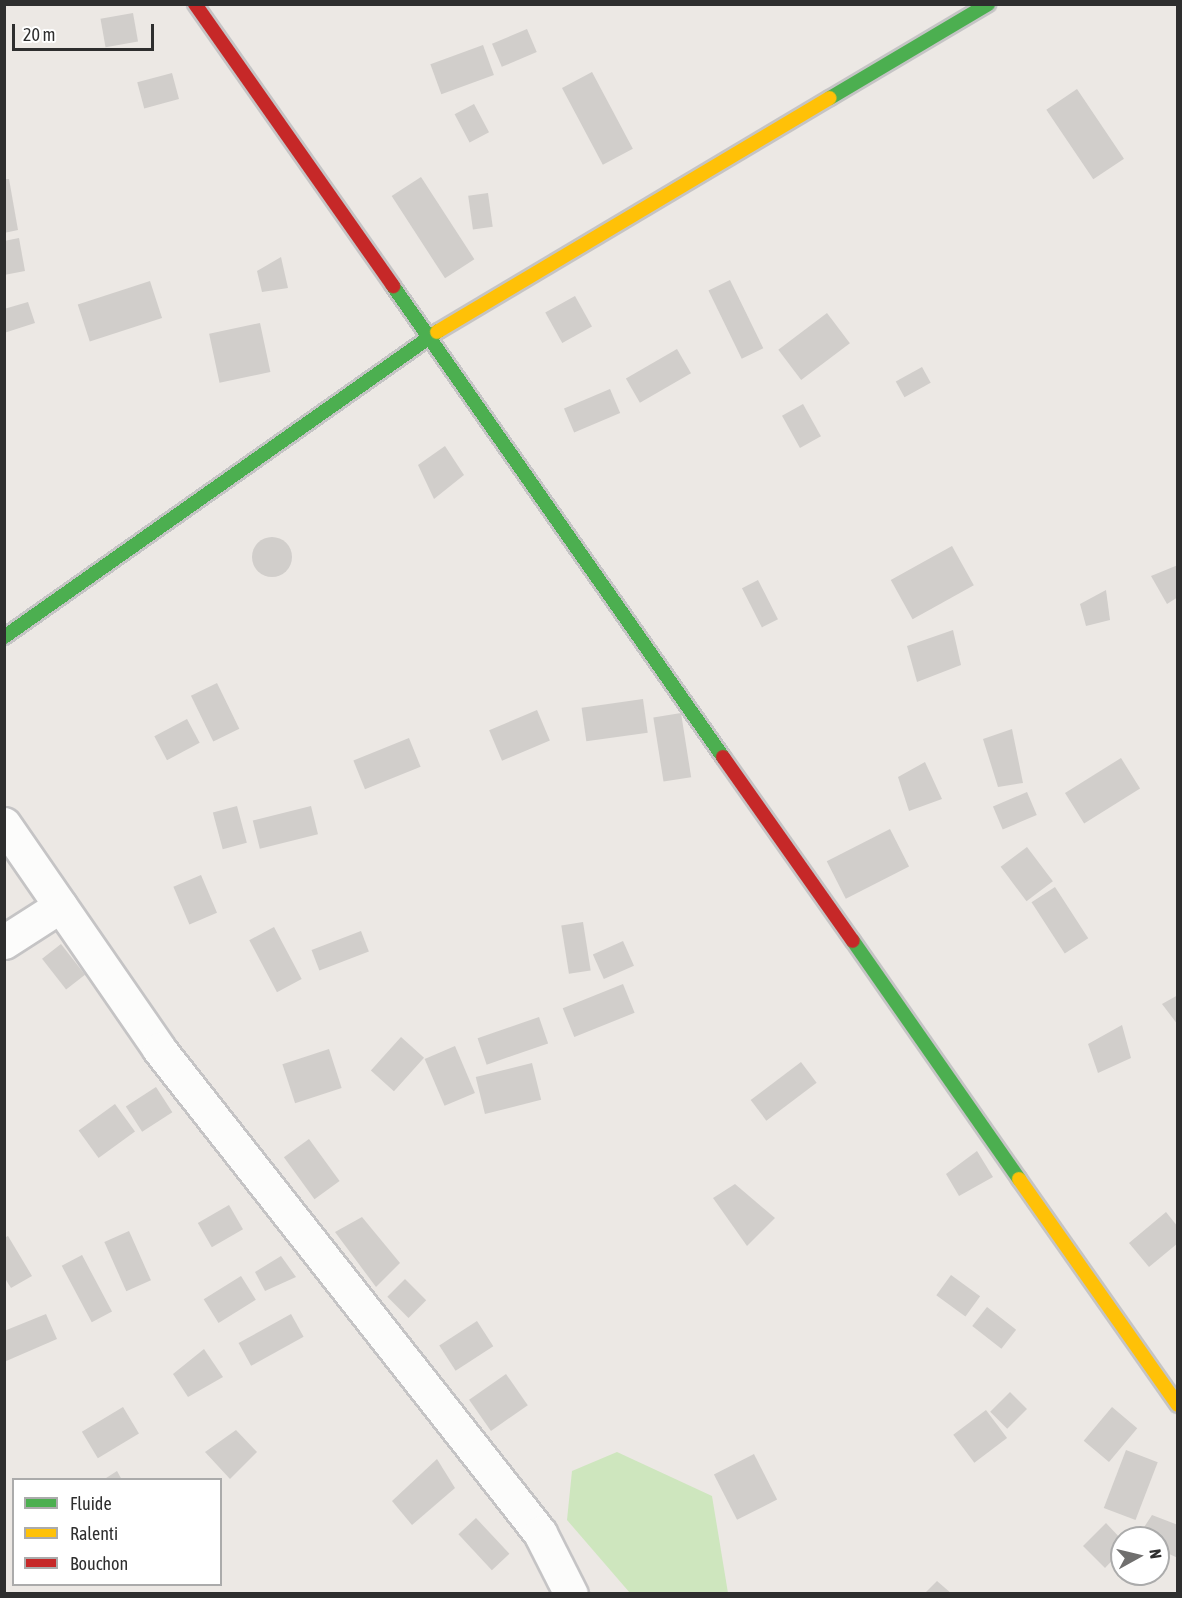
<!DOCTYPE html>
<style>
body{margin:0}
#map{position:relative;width:1182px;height:1598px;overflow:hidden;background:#ece8e4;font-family:"Asap Condensed",sans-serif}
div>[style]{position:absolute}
.green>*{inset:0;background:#cee6be}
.building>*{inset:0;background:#d1cecb;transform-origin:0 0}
.round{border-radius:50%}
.roads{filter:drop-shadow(2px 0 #c5c4c5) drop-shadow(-2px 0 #c5c4c5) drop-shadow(0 2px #c5c4c5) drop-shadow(0 -2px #c5c4c5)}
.street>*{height:33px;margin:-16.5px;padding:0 16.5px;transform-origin:16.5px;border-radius:16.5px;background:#fcfcfb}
.fast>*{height:14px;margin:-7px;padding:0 7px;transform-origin:7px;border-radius:7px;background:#4caf50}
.slow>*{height:14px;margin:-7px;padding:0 7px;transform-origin:7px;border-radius:7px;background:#ffc107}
.jam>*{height:14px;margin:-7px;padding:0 7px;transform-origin:7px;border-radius:7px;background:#c62828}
span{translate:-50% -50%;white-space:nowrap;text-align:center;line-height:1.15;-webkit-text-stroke:4.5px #fff;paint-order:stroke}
.frame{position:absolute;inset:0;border:6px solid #2e2e2e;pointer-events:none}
.legend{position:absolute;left:12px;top:1478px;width:210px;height:108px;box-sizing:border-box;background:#fff;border:2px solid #ababab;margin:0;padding:8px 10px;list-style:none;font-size:18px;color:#2e2e2e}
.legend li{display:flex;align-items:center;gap:12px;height:30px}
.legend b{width:30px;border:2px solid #ababab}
.north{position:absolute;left:1110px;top:1526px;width:60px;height:60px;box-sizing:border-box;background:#fff;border:2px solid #ababab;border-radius:50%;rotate:82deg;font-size:16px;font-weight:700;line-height:24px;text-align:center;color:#2e2e2e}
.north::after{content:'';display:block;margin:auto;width:21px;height:27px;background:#706f6e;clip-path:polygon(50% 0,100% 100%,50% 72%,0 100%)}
.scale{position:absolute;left:12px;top:24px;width:142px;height:27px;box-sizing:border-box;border:3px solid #2e2e2e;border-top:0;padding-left:8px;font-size:18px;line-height:21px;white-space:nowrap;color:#2e2e2e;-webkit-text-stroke:4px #fff;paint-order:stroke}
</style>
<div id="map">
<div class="green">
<div style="clip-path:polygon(617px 1452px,712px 1496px,728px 1593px,630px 1593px,567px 1520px,572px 1471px)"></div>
</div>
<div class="building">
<div style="left:133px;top:13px;width:29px;height:33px;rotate:80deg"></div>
<div style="left:527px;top:29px;width:25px;height:38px;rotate:67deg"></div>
<div style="left:483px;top:45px;width:32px;height:56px;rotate:70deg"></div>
<div style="left:592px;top:72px;width:87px;height:34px;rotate:62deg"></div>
<div style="left:172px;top:73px;width:27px;height:36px;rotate:75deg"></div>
<div style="left:1077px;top:89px;width:84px;height:37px;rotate:56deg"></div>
<div style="left:474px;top:104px;width:32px;height:22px;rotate:62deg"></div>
<div style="left:421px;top:177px;width:98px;height:35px;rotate:57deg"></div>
<div style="clip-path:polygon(4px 179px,9px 179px,18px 230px,4px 233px)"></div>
<div style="left:488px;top:193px;width:34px;height:20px;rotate:82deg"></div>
<div style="clip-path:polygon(19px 238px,25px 271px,4px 275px,4px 241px)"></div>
<div style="clip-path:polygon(281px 257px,288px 288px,262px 292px,257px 271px)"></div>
<div style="left:730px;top:280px;width:76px;height:24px;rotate:64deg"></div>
<div style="left:150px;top:281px;width:39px;height:76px;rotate:72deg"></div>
<div style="left:575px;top:296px;width:35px;height:34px;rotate:61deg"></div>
<div style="clip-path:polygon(28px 302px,35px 323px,4px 333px,4px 309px)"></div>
<div style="left:827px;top:313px;width:38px;height:61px;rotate:53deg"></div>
<div style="left:260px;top:323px;width:50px;height:52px;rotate:78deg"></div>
<div style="left:677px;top:349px;width:28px;height:59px;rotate:60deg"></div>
<div style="left:922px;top:367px;width:18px;height:30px;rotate:61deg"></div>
<div style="left:610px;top:389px;width:26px;height:50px;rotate:67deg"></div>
<div style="left:803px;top:404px;width:37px;height:24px;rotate:61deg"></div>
<div style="clip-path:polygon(445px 446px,464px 475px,434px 499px,418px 465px)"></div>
<div class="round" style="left:252px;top:537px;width:40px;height:40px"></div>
<div style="left:952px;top:546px;width:45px;height:70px;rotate:61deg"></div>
<div style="clip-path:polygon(1178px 565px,1178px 597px,1167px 604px,1151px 576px)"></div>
<div style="left:758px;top:580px;width:44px;height:18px;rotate:63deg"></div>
<div style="clip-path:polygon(1106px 590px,1110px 620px,1086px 626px,1080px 604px)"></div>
<div style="clip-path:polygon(953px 630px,961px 665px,917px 682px,907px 646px)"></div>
<div style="left:217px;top:683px;width:51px;height:29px;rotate:64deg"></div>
<div style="left:643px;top:699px;width:34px;height:62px;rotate:82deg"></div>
<div style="left:537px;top:710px;width:33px;height:52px;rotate:67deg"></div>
<div style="left:681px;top:713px;width:65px;height:28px;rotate:81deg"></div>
<div style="left:187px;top:719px;width:27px;height:37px;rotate:62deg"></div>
<div style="clip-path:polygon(1012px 729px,1023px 783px,998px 787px,983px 739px)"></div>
<div style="left:409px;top:738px;width:31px;height:60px;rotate:68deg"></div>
<div style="left:1121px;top:758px;width:36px;height:66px;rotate:58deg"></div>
<div style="clip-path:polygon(925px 762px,942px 799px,909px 811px,898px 777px)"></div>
<div style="left:1027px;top:792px;width:25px;height:37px;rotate:67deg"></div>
<div style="left:237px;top:806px;width:38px;height:25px;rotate:75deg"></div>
<div style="left:311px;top:806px;width:29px;height:60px;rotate:76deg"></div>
<div style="left:890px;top:829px;width:42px;height:71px;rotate:63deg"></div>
<div style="left:1027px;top:847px;width:43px;height:33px;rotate:53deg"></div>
<div style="left:201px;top:875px;width:41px;height:30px;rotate:67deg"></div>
<div style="left:1055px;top:887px;width:61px;height:28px;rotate:57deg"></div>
<div style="left:583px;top:922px;width:49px;height:22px;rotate:81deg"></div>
<div style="left:274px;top:927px;width:59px;height:28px;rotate:62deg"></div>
<div style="left:361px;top:931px;width:22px;height:53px;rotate:69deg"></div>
<div style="left:623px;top:941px;width:27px;height:33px;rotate:66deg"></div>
<div style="left:61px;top:944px;width:39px;height:24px;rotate:52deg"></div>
<div style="left:623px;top:984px;width:31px;height:65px;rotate:68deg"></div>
<div style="clip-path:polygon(1178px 995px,1178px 1025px,1162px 1004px)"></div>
<div style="left:539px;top:1017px;width:28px;height:65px;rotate:71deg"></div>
<div style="clip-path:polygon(1122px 1025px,1131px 1058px,1098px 1073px,1088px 1044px)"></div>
<div style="left:401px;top:1037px;width:31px;height:45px;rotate:42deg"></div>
<div style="left:455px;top:1046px;width:51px;height:33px;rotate:67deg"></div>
<div style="left:329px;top:1049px;width:41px;height:49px;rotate:72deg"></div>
<div style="left:801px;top:1062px;width:26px;height:63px;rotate:53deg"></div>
<div style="left:532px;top:1063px;width:38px;height:58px;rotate:76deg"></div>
<div style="left:156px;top:1087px;width:30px;height:36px;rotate:57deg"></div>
<div style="left:115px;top:1104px;width:34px;height:45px;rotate:54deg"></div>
<div style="left:309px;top:1139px;width:52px;height:31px;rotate:54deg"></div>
<div style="clip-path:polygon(977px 1151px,993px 1177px,959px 1196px,946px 1174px)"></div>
<div style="clip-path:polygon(735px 1184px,775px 1218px,747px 1246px,713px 1198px)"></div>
<div style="left:229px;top:1205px;width:28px;height:36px;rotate:60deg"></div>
<div style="clip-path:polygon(1166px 1212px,1178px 1227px,1178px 1243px,1149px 1267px,1129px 1243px)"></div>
<div style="clip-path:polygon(362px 1217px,400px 1263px,376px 1287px,335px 1232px)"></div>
<div style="left:129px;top:1231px;width:54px;height:27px;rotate:66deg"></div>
<div style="clip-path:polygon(8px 1236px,32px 1276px,11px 1288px,4px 1277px,4px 1238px)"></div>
<div style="left:82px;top:1255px;width:64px;height:23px;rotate:62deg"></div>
<div style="clip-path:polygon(281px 1256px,296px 1277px,265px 1291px,255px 1272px)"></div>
<div style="left:951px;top:1275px;width:36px;height:25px;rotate:36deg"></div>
<div style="left:241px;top:1276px;width:28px;height:44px;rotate:58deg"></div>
<div style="left:405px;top:1279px;width:30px;height:25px;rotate:45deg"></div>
<div style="left:987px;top:1307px;width:37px;height:24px;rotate:38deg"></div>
<div style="clip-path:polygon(46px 1314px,57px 1339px,4px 1362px,4px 1331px)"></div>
<div style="left:291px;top:1314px;width:26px;height:60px;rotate:61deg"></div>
<div style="left:477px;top:1321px;width:30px;height:45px;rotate:57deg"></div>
<div style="clip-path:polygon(204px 1349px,223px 1377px,188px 1397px,173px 1374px)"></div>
<div style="left:506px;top:1374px;width:38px;height:45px;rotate:55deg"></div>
<div style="left:1010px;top:1392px;width:24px;height:28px;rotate:45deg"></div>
<div style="left:123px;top:1407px;width:31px;height:48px;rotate:59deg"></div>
<div style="left:1112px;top:1407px;width:33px;height:44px;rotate:40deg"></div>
<div style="left:986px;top:1410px;width:35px;height:41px;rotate:53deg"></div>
<div style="clip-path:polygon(236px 1430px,257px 1452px,230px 1479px,205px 1452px)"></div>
<div style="left:1126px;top:1450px;width:34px;height:62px;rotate:21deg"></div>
<div style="left:754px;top:1454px;width:51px;height:45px;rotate:63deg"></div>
<div style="clip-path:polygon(437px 1459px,455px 1488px,412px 1525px,392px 1501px)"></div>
<div style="clip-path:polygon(117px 1471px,122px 1480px,103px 1480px)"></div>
<div style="clip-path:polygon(1152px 1515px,1178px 1525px,1178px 1558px,1158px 1549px,1158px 1538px,1137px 1538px)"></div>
<div style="left:476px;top:1518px;width:49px;height:24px;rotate:47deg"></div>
<div style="clip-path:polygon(1106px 1523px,1122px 1540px,1122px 1550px,1105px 1568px,1083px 1546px)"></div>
<div style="clip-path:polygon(937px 1581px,952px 1594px,924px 1594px)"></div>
</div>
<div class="roads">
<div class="street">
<div style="left:4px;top:824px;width:273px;rotate:55.4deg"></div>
<div style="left:159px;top:1049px;width:616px;rotate:51.79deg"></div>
<div style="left:540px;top:1533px;width:68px;rotate:63.1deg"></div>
<div style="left:4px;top:942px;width:67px;rotate:-32.7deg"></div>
</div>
<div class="fast">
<div style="left:830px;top:98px;width:184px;rotate:-30.7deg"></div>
<div style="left:393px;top:286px;width:575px;rotate:54.98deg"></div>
<div style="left:4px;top:637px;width:530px;rotate:-35.16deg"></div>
<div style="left:853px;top:941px;width:290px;rotate:55.1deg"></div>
</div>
<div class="slow">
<div style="left:437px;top:332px;width:457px;rotate:-30.8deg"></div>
<div style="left:1019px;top:1179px;width:276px;rotate:54.9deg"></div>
</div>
<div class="jam">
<div style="left:195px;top:4px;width:345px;rotate:54.9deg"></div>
<div style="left:723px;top:757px;width:225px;rotate:54.8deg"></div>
</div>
</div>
<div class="frame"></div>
<ul class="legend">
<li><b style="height:8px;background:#4caf50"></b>Fluide</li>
<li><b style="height:8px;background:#ffc107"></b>Ralenti</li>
<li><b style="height:8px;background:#c62828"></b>Bouchon</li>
</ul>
<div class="north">N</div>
<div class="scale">20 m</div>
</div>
